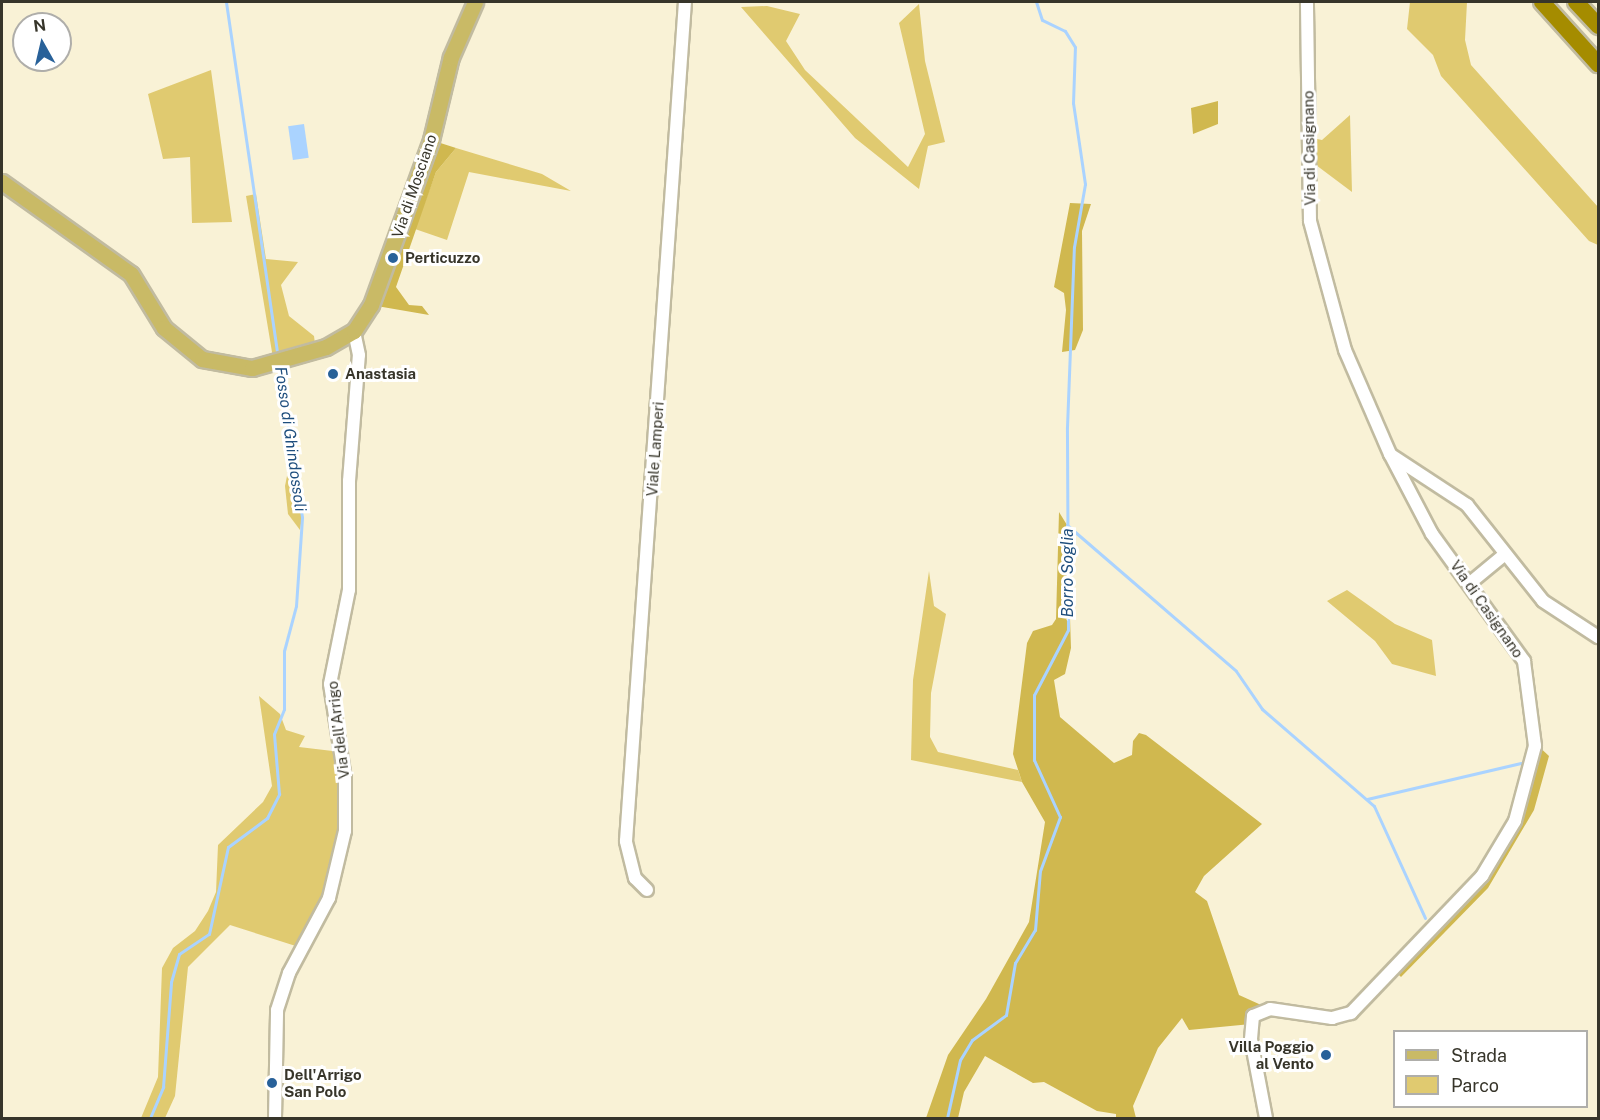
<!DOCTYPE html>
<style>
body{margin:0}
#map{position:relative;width:1600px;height:1120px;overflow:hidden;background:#f9f2d6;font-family:"Public Sans",sans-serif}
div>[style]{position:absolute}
.green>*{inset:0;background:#e0ca70}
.forest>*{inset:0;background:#d0b84f}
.water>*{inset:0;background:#aad3ff;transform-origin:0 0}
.stream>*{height:3px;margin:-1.5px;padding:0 1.5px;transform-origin:1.5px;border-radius:1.5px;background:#aad3ff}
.roads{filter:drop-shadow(2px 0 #c1bba0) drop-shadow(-2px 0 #c1bba0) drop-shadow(0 2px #c1bba0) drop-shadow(0 -2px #c1bba0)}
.minor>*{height:12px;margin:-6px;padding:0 6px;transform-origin:6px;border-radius:6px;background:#fff}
.major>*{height:15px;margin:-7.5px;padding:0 7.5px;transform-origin:7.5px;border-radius:7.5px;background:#c9ba66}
.highway>*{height:16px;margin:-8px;padding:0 8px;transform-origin:8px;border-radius:8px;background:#a58c00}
.dots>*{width:16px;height:16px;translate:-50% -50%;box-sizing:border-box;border:3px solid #fff;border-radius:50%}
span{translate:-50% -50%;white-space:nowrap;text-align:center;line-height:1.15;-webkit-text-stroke:6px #fff;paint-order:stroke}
.street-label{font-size:15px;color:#37352a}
.poi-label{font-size:15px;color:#37352a;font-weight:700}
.left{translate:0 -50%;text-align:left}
.right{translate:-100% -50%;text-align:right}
.water-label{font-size:16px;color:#1e4e7d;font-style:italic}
.frame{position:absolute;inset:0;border:3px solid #37352a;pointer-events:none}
.legend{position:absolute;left:1393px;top:1030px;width:195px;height:78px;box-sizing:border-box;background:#fff;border:2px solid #afaeaa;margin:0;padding:8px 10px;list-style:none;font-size:18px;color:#37352a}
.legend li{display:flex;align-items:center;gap:12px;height:30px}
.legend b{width:30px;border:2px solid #afaeaa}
.north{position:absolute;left:12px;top:12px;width:60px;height:60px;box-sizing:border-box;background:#fff;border:2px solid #afaeaa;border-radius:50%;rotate:352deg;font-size:16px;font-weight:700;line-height:24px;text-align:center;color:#37352a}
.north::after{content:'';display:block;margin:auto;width:21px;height:27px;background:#286199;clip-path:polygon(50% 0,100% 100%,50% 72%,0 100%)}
</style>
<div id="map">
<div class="green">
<div style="clip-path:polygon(1410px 2px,1467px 2px,1465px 40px,1471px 65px,1598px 207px,1598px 245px,1589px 241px,1441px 76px,1433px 55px,1407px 29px)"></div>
<div style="clip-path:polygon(919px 4px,925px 61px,945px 142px,928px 146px,919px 189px,855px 138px,741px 7px,767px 6px,800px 14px,786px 41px,805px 70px,908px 167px,925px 134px,899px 23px)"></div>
<div style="clip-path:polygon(211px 70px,232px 222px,192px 223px,190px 157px,163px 159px,148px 94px)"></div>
<div style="clip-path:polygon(1350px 115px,1352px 192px,1308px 159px,1308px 137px,1322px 140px)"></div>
<div style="clip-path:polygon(456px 148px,542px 174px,571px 191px,469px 172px,447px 240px,415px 229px,436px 172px)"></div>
<div style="clip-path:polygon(256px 194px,266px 259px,298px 262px,281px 285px,289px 316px,314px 336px,316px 351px,274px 364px,246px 196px)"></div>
<div style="clip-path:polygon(294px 464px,302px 517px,300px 530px,288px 514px,285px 486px,289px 466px)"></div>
<div style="clip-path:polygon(929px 571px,934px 606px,946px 614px,931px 693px,930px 737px,938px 752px,1018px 770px,1022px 782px,911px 760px,913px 680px)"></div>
<div style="clip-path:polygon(1347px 590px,1395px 624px,1432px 640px,1436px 676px,1392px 664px,1375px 641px,1327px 601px)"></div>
<div style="clip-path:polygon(259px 696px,280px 714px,286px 730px,305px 736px,299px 747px,341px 752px,345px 831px,329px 898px,302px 948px,230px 925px,188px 967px,175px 1096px,165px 1118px,141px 1118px,158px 1077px,162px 968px,173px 948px,195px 931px,208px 911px,216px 892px,218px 845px,263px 802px,272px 786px)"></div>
</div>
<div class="forest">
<div style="clip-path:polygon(1218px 101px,1218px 124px,1193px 134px,1191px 108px)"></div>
<div style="clip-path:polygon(431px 140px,456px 148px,436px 172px,396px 287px,409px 305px,422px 306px,429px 315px,371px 305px)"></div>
<div style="clip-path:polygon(1070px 203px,1091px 204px,1082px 231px,1083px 330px,1075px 350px,1062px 352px,1066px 310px,1064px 293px,1054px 287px)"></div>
<div style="clip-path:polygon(1059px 512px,1067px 525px,1071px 648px,1065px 674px,1054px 680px,1060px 717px,1114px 763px,1132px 755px,1133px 741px,1139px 733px,1146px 735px,1262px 824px,1204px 876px,1195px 892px,1207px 901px,1239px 995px,1270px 1009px,1251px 1024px,1189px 1030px,1182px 1018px,1158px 1048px,1133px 1106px,1136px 1118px,1116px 1118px,1116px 1114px,1097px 1111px,1044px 1082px,1033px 1083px,985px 1056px,964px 1092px,958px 1118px,926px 1118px,948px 1055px,986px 999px,1029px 922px,1045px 822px,1022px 782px,1013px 754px,1027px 643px,1033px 631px,1052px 625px,1056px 619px)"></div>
<div style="clip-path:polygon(1534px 742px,1549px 756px,1534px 810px,1488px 888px,1401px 977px,1393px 969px,1482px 876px,1515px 821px)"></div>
</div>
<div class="water">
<div style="left:304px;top:124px;width:34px;height:16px;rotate:82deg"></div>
</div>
<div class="stream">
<div style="left:226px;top:2px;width:359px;rotate:81.7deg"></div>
<div style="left:1067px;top:525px;width:223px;rotate:40.8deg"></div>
<div style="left:1236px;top:671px;width:46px;rotate:55.6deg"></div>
<div style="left:1262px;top:709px;width:148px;rotate:40.9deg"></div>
<div style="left:1374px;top:806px;width:123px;rotate:65.5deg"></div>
<div style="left:1367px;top:799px;width:158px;rotate:-13.2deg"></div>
<div style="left:150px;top:1118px;width:34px;rotate:-67deg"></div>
<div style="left:163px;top:1087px;width:105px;rotate:-85.6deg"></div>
<div style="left:171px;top:982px;width:29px;rotate:-74deg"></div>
<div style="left:179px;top:954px;width:36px;rotate:-34deg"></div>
<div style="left:209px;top:934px;width:89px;rotate:-77.7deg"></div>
<div style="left:228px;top:847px;width:49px;rotate:-36.6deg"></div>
<div style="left:267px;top:818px;width:27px;rotate:-63deg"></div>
<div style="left:279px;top:794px;width:60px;rotate:-94.8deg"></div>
<div style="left:274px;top:734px;width:27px;rotate:-68deg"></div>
<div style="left:284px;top:709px;width:58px;rotate:-90deg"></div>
<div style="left:284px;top:651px;width:47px;rotate:-75.1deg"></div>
<div style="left:296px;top:606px;width:89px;rotate:-86.1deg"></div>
<div style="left:302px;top:517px;width:153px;rotate:-98.7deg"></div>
<div style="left:947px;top:1118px;width:59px;rotate:-77.4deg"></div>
<div style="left:960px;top:1060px;width:23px;rotate:-59deg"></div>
<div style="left:972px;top:1040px;width:42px;rotate:-36.3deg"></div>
<div style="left:1006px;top:1015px;width:53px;rotate:-80.2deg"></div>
<div style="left:1015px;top:963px;width:39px;rotate:-59deg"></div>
<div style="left:1035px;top:930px;width:59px;rotate:-85.2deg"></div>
<div style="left:1040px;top:871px;width:58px;rotate:-69.7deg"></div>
<div style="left:1060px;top:817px;width:63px;rotate:-114.5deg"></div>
<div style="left:1034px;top:760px;width:65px;rotate:-90deg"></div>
<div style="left:1034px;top:695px;width:73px;rotate:-62.4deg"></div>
<div style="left:1068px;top:630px;width:203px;rotate:-90.3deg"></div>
<div style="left:1067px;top:427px;width:180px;rotate:-87.8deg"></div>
<div style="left:1074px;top:247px;width:64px;rotate:-80.1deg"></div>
<div style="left:1085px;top:184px;width:82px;rotate:-98.4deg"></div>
<div style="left:1073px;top:103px;width:56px;rotate:-88deg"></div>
<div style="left:1075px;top:47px;width:19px;rotate:-122deg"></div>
<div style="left:1065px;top:31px;width:25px;rotate:-154deg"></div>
<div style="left:1042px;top:20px;width:19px;rotate:-108deg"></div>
</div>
<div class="roads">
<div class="minor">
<div style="left:1391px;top:455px;width:91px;rotate:33.3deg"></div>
<div style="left:1467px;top:505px;width:122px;rotate:51.6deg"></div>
<div style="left:1543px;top:601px;width:66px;rotate:33.2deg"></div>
<div style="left:1470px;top:583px;width:45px;rotate:-39.6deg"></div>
<div style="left:647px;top:890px;width:17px;rotate:-135deg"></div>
<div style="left:635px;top:878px;width:38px;rotate:-104deg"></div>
<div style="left:626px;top:841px;width:841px;rotate:-85.98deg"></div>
<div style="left:275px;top:1118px;width:108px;rotate:-88.9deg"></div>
<div style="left:277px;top:1010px;width:39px;rotate:-72deg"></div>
<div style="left:289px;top:973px;width:85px;rotate:-61.9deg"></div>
<div style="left:329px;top:898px;width:69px;rotate:-76.6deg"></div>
<div style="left:345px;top:831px;width:52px;rotate:-90deg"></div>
<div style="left:345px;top:779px;width:96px;rotate:-99deg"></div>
<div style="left:330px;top:684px;width:96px;rotate:-78.6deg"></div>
<div style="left:349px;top:590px;width:109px;rotate:-90deg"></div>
<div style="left:349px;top:481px;width:126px;rotate:-85.5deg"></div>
<div style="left:359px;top:355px;width:25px;rotate:-102deg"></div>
<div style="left:1266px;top:1118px;width:80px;rotate:-100.8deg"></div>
<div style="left:1251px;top:1039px;width:23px;rotate:-85deg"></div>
<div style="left:1253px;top:1016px;width:18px;rotate:-22deg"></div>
<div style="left:1270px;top:1009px;width:63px;rotate:8.3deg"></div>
<div style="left:1332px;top:1018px;width:20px;rotate:-15deg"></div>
<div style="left:1351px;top:1013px;width:190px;rotate:-46.3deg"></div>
<div style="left:1482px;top:876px;width:64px;rotate:-59deg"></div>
<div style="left:1515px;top:821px;width:78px;rotate:-75.1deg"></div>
<div style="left:1535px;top:746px;width:86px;rotate:-97.4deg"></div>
<div style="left:1524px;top:661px;width:157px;rotate:-125.9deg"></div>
<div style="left:1432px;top:534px;width:90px;rotate:-117.7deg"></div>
<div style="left:1390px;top:454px;width:113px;rotate:-113.4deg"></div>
<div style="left:1345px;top:350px;width:134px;rotate:-105.2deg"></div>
<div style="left:1310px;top:221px;width:219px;rotate:-90.8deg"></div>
</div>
<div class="major">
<div style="left:2px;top:182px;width:158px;rotate:35.5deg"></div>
<div style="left:131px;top:274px;width:63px;rotate:58.6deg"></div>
<div style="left:164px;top:328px;width:49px;rotate:39.2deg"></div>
<div style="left:202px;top:359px;width:51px;rotate:10.2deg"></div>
<div style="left:252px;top:368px;width:77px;rotate:-15.8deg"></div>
<div style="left:326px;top:347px;width:32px;rotate:-30deg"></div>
<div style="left:354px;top:331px;width:31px;rotate:-57deg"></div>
<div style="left:371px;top:305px;width:176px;rotate:-70deg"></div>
<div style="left:431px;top:140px;width:85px;rotate:-76.5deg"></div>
<div style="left:451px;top:57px;width:60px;rotate:-66.4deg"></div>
</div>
<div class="highway">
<div style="left:1542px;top:2px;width:84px;rotate:47.9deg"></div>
<div style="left:1576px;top:2px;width:33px;rotate:47deg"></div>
</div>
</div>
<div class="dots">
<div style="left:393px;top:258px;background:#286199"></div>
<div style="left:333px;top:374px;background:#286199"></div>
<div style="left:1326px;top:1055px;background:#286199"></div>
<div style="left:272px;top:1083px;background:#286199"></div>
</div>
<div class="street-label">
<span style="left:1309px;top:148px;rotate:-91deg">Via di Casignano</span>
<span style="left:414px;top:186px;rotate:-71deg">Via di Mosciano</span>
<span style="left:655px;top:449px;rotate:-86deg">Viale Lamperi</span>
<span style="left:1487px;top:609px;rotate:55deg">Via di Casignano</span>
<span style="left:338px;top:730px;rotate:-97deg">Via dell'Arrigo</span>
</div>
<div class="poi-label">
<span class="left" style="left:405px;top:258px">Perticuzzo</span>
<span class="left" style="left:345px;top:374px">Anastasia</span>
<span class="right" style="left:1314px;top:1055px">Villa Poggio<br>al Vento</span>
<span class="left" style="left:284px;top:1083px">Dell'Arrigo<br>San Polo</span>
</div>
<div class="water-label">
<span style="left:290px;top:439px;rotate:82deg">Fosso di Ghindossoli</span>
<span style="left:1068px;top:573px;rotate:-90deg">Borro Soglia</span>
</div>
<div class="frame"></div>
<ul class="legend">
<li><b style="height:8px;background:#c9ba66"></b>Strada</li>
<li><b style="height:16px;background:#e0ca70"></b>Parco</li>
</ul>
<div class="north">N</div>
</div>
